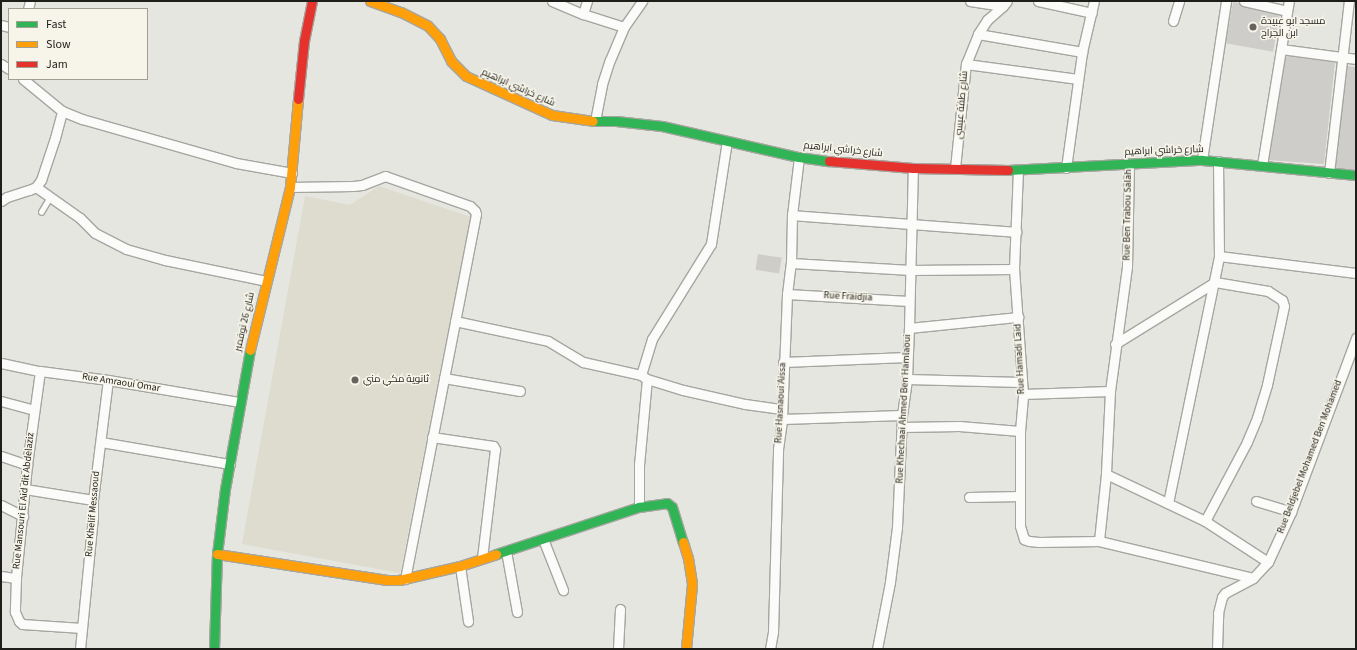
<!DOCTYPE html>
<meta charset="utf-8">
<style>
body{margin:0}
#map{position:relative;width:1357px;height:650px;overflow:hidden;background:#e6e6e0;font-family:"Source Sans 3",Cairo,sans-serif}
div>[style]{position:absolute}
.built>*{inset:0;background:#dedccf}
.building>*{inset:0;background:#cecdc9;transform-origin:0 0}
.roads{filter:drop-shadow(1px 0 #a6a6a1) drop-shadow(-1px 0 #a6a6a1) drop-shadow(0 1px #a6a6a1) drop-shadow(0 -1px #a6a6a1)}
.lane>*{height:4.5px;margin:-2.25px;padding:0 2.25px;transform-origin:2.25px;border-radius:2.25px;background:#fbfbfa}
.street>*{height:9px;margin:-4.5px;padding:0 4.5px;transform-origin:4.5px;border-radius:4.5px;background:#fbfbfa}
.fast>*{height:9px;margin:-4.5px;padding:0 4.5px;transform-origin:4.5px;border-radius:4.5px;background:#30b455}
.slow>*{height:9px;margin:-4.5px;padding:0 4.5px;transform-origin:4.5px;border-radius:4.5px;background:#ff9f0a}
.jam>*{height:9px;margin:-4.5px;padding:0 4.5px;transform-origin:4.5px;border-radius:4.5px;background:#e5322d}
.dots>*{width:11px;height:11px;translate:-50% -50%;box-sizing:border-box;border:2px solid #f7f5e9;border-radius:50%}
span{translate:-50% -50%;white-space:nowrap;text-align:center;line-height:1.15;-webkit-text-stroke:3px #f7f5e9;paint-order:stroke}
.poi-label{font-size:10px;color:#1f1e1a}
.left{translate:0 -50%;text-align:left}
.street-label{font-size:10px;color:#1f1e1a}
.frame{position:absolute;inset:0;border:2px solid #1f1e1a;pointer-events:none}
.legend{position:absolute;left:8px;top:8px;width:140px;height:72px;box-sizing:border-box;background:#f7f5e9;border:1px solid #a19f96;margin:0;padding:5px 7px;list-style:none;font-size:12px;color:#1f1e1a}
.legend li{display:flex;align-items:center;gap:8px;height:20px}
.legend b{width:20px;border:1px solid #a19f96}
</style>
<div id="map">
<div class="built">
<div style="clip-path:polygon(379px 186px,471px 217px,400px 573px,242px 544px,305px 196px,350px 205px)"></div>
</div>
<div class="building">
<div style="left:1233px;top:2px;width:48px;height:42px;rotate:10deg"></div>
<div style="clip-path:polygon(1286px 56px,1335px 62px,1324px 164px,1268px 160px)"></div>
<div style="clip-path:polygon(1345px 66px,1356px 67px,1356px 171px,1333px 170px)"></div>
<div style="left:758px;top:254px;width:24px;height:16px;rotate:9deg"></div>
</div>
<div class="roads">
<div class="lane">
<div style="left:41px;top:212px;width:17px;rotate:-59deg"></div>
</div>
<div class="street">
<div style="left:552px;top:1px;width:34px;rotate:23deg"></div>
<div style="left:583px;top:14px;width:43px;rotate:17.6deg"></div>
<div style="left:970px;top:1px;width:33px;rotate:9deg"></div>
<div style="left:1038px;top:1px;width:55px;rotate:12.5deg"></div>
<div style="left:1244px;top:1px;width:44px;rotate:13.1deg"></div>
<div style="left:28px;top:9px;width:8px;rotate:-76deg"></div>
<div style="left:583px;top:14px;width:14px;rotate:-73deg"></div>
<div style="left:1173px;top:21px;width:21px;rotate:-73deg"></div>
<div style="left:1px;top:25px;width:8px;rotate:14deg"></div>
<div style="left:978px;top:34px;width:106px;rotate:9.8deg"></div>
<div style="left:1281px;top:49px;width:76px;rotate:7.6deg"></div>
<div style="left:1px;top:64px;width:9px;rotate:32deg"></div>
<div style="left:966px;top:64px;width:113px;rotate:7.6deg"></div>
<div style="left:23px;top:79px;width:50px;rotate:39.4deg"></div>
<div style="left:62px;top:111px;width:22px;rotate:22deg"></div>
<div style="left:82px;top:119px;width:160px;rotate:15.9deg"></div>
<div style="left:236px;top:163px;width:57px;rotate:10.1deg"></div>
<div style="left:595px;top:121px;width:38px;rotate:-79deg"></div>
<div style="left:602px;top:84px;width:25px;rotate:-72deg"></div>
<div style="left:610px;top:60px;width:36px;rotate:-67deg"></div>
<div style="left:624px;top:27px;width:32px;rotate:-55deg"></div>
<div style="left:1202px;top:160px;width:161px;rotate:-81.4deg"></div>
<div style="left:1262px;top:165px;width:166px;rotate:-80.7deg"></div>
<div style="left:955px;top:168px;width:105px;rotate:-84deg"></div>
<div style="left:966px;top:64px;width:32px;rotate:-68deg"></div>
<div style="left:978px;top:34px;width:17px;rotate:-57deg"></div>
<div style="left:987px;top:20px;width:21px;rotate:-41deg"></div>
<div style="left:1003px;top:6px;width:6px;rotate:-51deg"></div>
<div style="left:1066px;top:168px;width:117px;rotate:-82.1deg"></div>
<div style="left:1082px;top:52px;width:52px;rotate:-76.8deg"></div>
<div style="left:1329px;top:173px;width:173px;rotate:-83.4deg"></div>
<div style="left:36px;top:187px;width:54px;rotate:35.2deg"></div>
<div style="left:80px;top:218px;width:21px;rotate:45deg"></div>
<div style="left:95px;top:233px;width:35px;rotate:27deg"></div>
<div style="left:126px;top:249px;width:41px;rotate:15.8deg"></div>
<div style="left:165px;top:260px;width:103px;rotate:11.7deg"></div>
<div style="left:290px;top:187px;width:63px;rotate:-0.9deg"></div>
<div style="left:353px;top:186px;width:9px;rotate:-6deg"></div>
<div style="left:362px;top:185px;width:25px;rotate:-21deg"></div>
<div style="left:385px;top:176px;width:90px;rotate:19.4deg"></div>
<div style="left:470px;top:206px;width:7px;rotate:45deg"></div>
<div style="left:475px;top:211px;width:3px;rotate:72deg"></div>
<div style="left:476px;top:214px;width:372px;rotate:101deg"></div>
<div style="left:1px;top:201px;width:7px;rotate:-34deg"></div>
<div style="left:7px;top:197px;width:23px;rotate:-18deg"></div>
<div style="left:29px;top:190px;width:8px;rotate:-23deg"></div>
<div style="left:36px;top:187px;width:9px;rotate:-54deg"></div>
<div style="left:41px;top:180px;width:44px;rotate:-71.6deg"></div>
<div style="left:55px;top:138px;width:28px;rotate:-75deg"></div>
<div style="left:792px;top:215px;width:225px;rotate:4.3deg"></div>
<div style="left:1219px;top:256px;width:138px;rotate:7.1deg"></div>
<div style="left:791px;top:263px;width:120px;rotate:3.3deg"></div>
<div style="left:911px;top:270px;width:103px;rotate:-0.6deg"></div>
<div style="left:787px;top:294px;width:122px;rotate:3.3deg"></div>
<div style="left:455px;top:321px;width:95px;rotate:12.1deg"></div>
<div style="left:548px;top:341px;width:41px;rotate:31deg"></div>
<div style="left:583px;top:362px;width:59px;rotate:12.6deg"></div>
<div style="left:641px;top:375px;width:7px;rotate:34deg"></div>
<div style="left:647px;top:379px;width:38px;rotate:17deg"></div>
<div style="left:683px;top:390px;width:64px;rotate:12.7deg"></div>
<div style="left:745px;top:404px;width:37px;rotate:8deg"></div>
<div style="left:909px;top:328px;width:110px;rotate:-5.8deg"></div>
<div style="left:1115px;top:344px;width:118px;rotate:-31.8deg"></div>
<div style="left:1215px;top:282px;width:54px;rotate:9.6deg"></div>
<div style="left:1268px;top:291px;width:17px;rotate:33deg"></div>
<div style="left:1282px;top:300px;width:6px;rotate:72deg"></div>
<div style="left:1284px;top:306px;width:29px;rotate:102deg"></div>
<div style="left:1278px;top:334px;width:52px;rotate:102.2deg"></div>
<div style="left:1267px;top:385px;width:34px;rotate:107deg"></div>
<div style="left:1257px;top:418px;width:26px;rotate:113deg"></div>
<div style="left:1247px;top:442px;width:89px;rotate:118deg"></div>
<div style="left:783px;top:362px;width:124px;rotate:-2.3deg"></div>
<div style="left:1px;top:363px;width:40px;rotate:12deg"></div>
<div style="left:40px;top:371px;width:69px;rotate:7.5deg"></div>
<div style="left:108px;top:380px;width:134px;rotate:9.5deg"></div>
<div style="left:40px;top:371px;width:95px;rotate:97.9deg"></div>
<div style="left:27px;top:465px;width:114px;rotate:95.6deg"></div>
<div style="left:16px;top:578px;width:34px;rotate:92deg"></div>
<div style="left:15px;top:612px;width:10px;rotate:66deg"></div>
<div style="left:19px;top:621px;width:4px;rotate:45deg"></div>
<div style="left:22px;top:624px;width:60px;rotate:3.8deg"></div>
<div style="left:641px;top:375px;width:38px;rotate:-73deg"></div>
<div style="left:652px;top:339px;width:112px;rotate:-58.2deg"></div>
<div style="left:711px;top:244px;width:104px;rotate:-81.2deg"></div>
<div style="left:444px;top:378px;width:77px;rotate:9.7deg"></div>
<div style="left:907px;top:379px;width:114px;rotate:1.5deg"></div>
<div style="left:1110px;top:391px;width:125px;rotate:-82.2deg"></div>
<div style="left:1127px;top:267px;width:103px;rotate:-88.9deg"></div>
<div style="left:1023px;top:394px;width:87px;rotate:-2deg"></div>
<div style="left:1110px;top:391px;width:83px;rotate:92.8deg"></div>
<div style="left:1106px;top:474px;width:67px;rotate:96deg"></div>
<div style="left:1099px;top:541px;width:158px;rotate:13.5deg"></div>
<div style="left:1px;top:401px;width:34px;rotate:15deg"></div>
<div style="left:782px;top:419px;width:120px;rotate:-1.9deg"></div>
<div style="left:902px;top:427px;width:57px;rotate:-1deg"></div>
<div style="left:959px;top:426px;width:61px;rotate:4.7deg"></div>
<div style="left:432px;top:437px;width:62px;rotate:8.4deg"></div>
<div style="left:493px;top:446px;width:4px;rotate:56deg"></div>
<div style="left:495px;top:449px;width:110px;rotate:96.8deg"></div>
<div style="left:101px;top:442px;width:131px;rotate:9.7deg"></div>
<div style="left:1px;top:456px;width:28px;rotate:19deg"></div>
<div style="left:1106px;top:474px;width:110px;rotate:25.4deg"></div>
<div style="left:1205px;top:521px;width:75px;rotate:33.1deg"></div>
<div style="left:25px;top:489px;width:69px;rotate:9.2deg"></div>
<div style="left:1020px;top:496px;width:30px;rotate:90deg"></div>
<div style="left:1020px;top:526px;width:14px;rotate:73deg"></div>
<div style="left:1024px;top:539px;width:5px;rotate:22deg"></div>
<div style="left:1029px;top:541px;width:10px;rotate:6deg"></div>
<div style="left:1039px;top:542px;width:60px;rotate:-1deg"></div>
<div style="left:969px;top:497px;width:51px;rotate:-1.1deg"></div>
<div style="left:1020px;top:496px;width:65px;rotate:-90deg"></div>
<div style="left:1020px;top:431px;width:37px;rotate:-85deg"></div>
<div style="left:1023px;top:394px;width:125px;rotate:-94.1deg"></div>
<div style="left:1014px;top:269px;width:99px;rotate:-87.7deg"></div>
<div style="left:1256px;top:501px;width:37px;rotate:17deg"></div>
<div style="left:1168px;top:503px;width:252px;rotate:-78.3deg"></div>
<div style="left:1219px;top:256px;width:95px;rotate:-90.6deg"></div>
<div style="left:1px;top:505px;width:25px;rotate:27deg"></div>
<div style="left:639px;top:507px;width:42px;rotate:-90deg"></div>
<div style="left:639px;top:465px;width:86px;rotate:-84.7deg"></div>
<div style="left:543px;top:539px;width:55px;rotate:68.6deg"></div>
<div style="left:506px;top:551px;width:62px;rotate:79.8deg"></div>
<div style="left:460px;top:566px;width:56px;rotate:81.7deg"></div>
<div style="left:1px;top:576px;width:15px;rotate:8deg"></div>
<div style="left:80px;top:649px;width:133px;rotate:-84.4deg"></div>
<div style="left:93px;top:517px;width:17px;rotate:-90deg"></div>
<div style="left:93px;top:500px;width:121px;rotate:-82.9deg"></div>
<div style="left:618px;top:649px;width:40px;rotate:-87.1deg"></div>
<div style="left:770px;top:649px;width:17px;rotate:-80deg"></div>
<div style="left:773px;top:632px;width:183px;rotate:-88.4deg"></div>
<div style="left:778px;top:449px;width:30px;rotate:-82deg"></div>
<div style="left:782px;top:419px;width:125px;rotate:-87.7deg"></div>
<div style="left:787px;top:294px;width:31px;rotate:-83deg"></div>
<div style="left:791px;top:263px;width:48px;rotate:-88.8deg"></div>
<div style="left:792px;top:215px;width:58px;rotate:-83.1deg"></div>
<div style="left:877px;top:649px;width:68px;rotate:-79deg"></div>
<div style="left:890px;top:582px;width:55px;rotate:-82.7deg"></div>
<div style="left:897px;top:527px;width:112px;rotate:-87.4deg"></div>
<div style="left:902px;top:415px;width:36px;rotate:-82deg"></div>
<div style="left:907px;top:379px;width:51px;rotate:-87.8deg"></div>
<div style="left:909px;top:328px;width:160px;rotate:-88.6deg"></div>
<div style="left:1217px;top:649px;width:36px;rotate:-88deg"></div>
<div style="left:1218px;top:613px;width:16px;rotate:-76deg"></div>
<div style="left:1222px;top:597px;width:5px;rotate:-53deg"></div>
<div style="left:1225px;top:593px;width:32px;rotate:-28deg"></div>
<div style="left:1253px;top:578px;width:22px;rotate:-47deg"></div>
<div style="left:1268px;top:562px;width:55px;rotate:-65.3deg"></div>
<div style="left:1291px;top:512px;width:186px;rotate:-69.5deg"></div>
</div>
<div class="fast">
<div style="left:593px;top:121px;width:23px"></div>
<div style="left:616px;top:121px;width:46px;rotate:6.2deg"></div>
<div style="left:662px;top:126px;width:140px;rotate:12.8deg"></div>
<div style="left:799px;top:157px;width:30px;rotate:8deg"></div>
<div style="left:1008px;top:170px;width:194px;rotate:-3deg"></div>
<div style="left:1202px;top:160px;width:155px;rotate:5.6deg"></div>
<div style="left:496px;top:554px;width:151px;rotate:-18.2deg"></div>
<div style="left:639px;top:507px;width:28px;rotate:-8deg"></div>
<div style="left:667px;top:503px;width:6px;rotate:39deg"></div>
<div style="left:672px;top:507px;width:37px;rotate:73deg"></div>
<div style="left:214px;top:649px;width:95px;rotate:-88.2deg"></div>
<div style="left:217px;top:554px;width:65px;rotate:-83deg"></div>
<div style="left:225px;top:489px;width:141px;rotate:-79.8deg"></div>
</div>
<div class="slow">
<div style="left:370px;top:1px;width:33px;rotate:20deg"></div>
<div style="left:401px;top:12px;width:30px;rotate:27deg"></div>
<div style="left:428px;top:26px;width:18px;rotate:47deg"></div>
<div style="left:440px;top:39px;width:25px;rotate:63deg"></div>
<div style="left:451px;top:61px;width:21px;rotate:45deg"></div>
<div style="left:466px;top:76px;width:94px;rotate:24.4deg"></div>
<div style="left:552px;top:115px;width:41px;rotate:8.3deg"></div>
<div style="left:250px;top:350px;width:168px;rotate:-76.2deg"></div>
<div style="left:290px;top:187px;width:88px;rotate:-84.8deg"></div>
<div style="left:683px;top:542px;width:17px;rotate:73deg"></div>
<div style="left:688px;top:558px;width:26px;rotate:81deg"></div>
<div style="left:692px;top:584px;width:65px;rotate:95.3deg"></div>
<div style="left:217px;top:554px;width:172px;rotate:8.7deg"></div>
<div style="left:387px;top:580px;width:12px"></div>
<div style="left:399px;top:580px;width:63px;rotate:-12.9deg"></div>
<div style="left:460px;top:566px;width:38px;rotate:-18deg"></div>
</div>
<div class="jam">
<div style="left:298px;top:99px;width:58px;rotate:-84.1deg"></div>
<div style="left:304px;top:41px;width:41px;rotate:-78.7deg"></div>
<div style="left:829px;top:161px;width:84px;rotate:4.8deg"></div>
<div style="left:913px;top:168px;width:95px;rotate:1.2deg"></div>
</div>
</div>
<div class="dots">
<div style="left:1253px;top:27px;background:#65645f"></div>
<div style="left:355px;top:380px;background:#65645f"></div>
</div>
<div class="poi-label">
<span class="left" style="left:1261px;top:27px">مسجد ابو عبيدة<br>ابن الجراح</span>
<span class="left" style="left:363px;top:380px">ثانوية مكي مني</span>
</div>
<div class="street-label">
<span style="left:518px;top:88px;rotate:24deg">شارع خراشي ابراهيم</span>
<span style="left:962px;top:105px;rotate:-85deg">شارع طفة عيسى</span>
<span style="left:843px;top:150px;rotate:6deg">شارع خراشي ابراهيم</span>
<span style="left:1164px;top:151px;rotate:-2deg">شارع خراشي ابراهيم</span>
<span style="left:1128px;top:215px;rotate:-89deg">Rue Ben Trabou Salah</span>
<span style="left:848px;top:297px;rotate:3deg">Rue Fraidjia</span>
<span style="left:245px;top:322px;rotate:-77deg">شارع 26 نوفمبر</span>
<span style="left:1020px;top:359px;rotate:-93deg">Rue Hamadi Laid</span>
<span style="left:121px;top:383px;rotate:9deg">Rue Amraoui Omar</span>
<span style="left:781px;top:403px;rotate:-87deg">Rue Hasnaoui Aissa</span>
<span style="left:904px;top:409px;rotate:-87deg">Rue Khechaai Ahmed Ben Hamlaoui</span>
<span style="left:1310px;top:457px;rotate:-69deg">Rue Beldjebel Mohamed Ben Mohamed</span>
<span style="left:24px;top:501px;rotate:-84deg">Rue Mansouri El Aid dit Abdelaziz</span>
<span style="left:93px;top:514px;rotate:-85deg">Rue Khelif Messaoud</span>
</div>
<div class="frame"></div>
<ul class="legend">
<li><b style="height:5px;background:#30b455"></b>Fast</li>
<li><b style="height:5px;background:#ff9f0a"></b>Slow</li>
<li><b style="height:5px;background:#e5322d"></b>Jam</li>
</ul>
</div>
